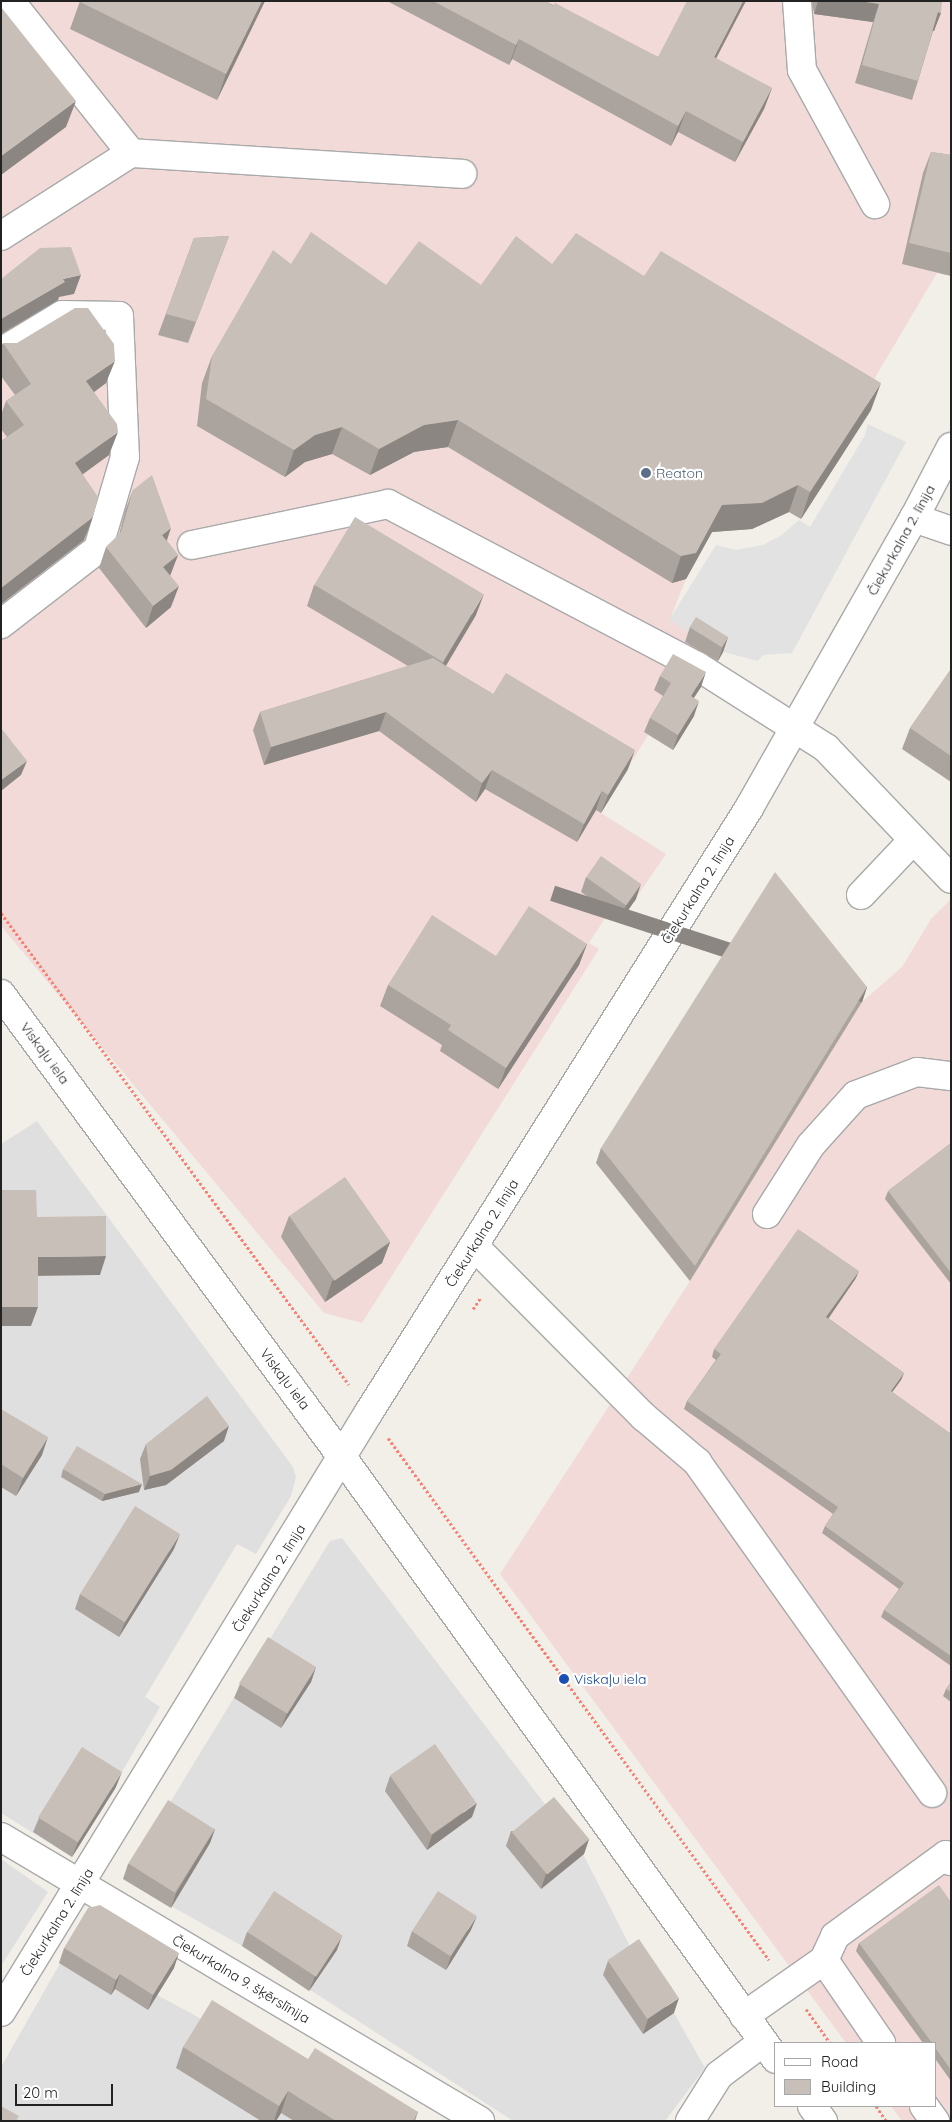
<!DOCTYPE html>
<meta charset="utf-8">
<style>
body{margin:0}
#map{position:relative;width:952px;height:2122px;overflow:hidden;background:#f2efe9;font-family:Quicksand,sans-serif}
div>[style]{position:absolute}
.residential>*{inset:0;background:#e0dfdf}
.commercial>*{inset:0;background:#f2dad9}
.parking>*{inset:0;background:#e2e2e2}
.path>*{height:3px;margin-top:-1.5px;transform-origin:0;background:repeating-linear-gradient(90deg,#fa8072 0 2.5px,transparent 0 5px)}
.roads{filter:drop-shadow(1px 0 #a9a9a9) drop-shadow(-1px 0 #a9a9a9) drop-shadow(0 1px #a9a9a9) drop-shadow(0 -1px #a9a9a9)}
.minor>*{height:28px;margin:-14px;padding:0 14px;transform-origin:14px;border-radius:14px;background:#fff}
.wall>*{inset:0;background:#aba49e}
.shaded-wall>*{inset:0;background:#8b8681;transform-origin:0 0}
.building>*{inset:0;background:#c7bfb8;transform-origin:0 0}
.dots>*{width:14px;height:14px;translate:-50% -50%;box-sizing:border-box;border:2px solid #fff;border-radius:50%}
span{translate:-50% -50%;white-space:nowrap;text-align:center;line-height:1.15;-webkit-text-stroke:4.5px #fff;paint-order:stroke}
.service-label{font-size:14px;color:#4e5e75}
.left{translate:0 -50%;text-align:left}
.street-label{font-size:14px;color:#222}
.transit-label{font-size:14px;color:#164399}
.frame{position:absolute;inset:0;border:2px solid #222;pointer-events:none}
.legend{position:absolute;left:774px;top:2042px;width:162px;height:65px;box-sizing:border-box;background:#fff;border:1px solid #a7a7a7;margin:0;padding:6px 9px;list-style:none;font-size:15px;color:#222}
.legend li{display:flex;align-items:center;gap:10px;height:25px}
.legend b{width:25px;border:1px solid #a7a7a7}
.scale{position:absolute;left:15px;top:2084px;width:98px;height:22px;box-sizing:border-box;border:2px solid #222;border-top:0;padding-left:6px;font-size:15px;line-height:18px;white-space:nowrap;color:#222;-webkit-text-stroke:4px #fff;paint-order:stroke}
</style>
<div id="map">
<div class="residential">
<div style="clip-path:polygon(37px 1121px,293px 1467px,296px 1477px,291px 1496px,256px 1554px,237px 1544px,145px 1697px,160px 1707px,72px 1857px,1px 1813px,1px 1144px)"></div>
<div style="clip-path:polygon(342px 1538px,583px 1854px,634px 1954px,674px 2013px,705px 2068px,665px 2121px,513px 2121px,242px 1946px,123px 1879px,330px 1541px)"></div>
<div style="clip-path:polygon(1px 1859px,48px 1892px,1px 1966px)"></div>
<div style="clip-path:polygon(95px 1920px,174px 1968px,157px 1995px,391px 2121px,1px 2121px,1px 2067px,83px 1923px)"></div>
</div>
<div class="commercial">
<div style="clip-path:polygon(1px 1px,951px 1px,951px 276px,937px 273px,860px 403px,871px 410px,801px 519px,780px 507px,774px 519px,752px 529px,714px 528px,686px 579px,670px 619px,723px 652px,686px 710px,694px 716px,673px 750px,648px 735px,601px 813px,666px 854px,621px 920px,609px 912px,589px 943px,599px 949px,362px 1323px,324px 1313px,1px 926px)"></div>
<div style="clip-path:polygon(770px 887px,862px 1002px,902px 967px,931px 919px,951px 899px,951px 2121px,902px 2121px,891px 2106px,936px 2106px,936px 2043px,846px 2043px,500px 1574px,690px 1281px,596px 1163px)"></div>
</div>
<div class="parking">
<div style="clip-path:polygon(868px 424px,906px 442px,792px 653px,763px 655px,758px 661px,723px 652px,669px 620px,716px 545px,736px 550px,763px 545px,782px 535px,799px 520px,810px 527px,865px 435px)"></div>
</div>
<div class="path">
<div style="left:1px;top:913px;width:586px;rotate:53.6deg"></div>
<div style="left:473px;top:1309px;width:14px;rotate:-56deg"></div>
<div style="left:388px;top:1438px;width:646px;rotate:53.87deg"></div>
<div style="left:806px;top:2009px;width:42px;rotate:54.8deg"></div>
<div style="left:876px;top:2106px;width:18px;rotate:56deg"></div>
</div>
<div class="roads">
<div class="minor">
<div style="left:10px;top:1px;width:194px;rotate:51.5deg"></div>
<div style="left:797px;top:1px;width:69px;rotate:85.9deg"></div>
<div style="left:802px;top:70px;width:153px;rotate:61.4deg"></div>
<div style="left:1px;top:236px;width:154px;rotate:-32.6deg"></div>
<div style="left:131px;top:153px;width:332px;rotate:3.6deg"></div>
<div style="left:1px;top:352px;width:71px;rotate:-31.2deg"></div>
<div style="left:62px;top:315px;width:57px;rotate:1deg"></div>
<div style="left:119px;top:316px;width:141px;rotate:87.6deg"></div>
<div style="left:125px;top:457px;width:96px;rotate:106.4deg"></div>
<div style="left:98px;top:549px;width:123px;rotate:142.3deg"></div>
<div style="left:914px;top:518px;width:39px;rotate:19deg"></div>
<div style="left:192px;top:545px;width:200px;rotate:-11.8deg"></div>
<div style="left:388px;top:504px;width:349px;rotate:27.7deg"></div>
<div style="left:697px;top:666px;width:153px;rotate:32.4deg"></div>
<div style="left:826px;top:748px;width:181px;rotate:46.3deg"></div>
<div style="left:861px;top:895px;width:76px;rotate:-46.6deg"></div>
<div style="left:1px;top:994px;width:575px;rotate:53.63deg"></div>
<div style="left:342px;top:1457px;width:742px;rotate:54.21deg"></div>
<div style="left:767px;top:1214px;width:82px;rotate:-57.5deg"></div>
<div style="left:811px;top:1145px;width:67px;rotate:-48deg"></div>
<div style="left:856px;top:1095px;width:65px;rotate:-20.7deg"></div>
<div style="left:917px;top:1072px;width:34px;rotate:7deg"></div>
<div style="left:474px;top:1246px;width:241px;rotate:45.2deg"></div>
<div style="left:644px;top:1417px;width:70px;rotate:40.3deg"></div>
<div style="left:697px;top:1462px;width:406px;rotate:54.6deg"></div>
<div style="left:1px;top:1837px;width:557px;rotate:30.66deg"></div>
<div style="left:824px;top:1960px;width:26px;rotate:-65deg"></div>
<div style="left:835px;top:1936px;width:137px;rotate:-36.1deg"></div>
<div style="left:946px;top:1855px;width:8px;rotate:50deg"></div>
<div style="left:1px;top:2012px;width:704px;rotate:-58.48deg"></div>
<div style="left:369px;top:1412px;width:714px;rotate:-57.82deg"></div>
<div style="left:749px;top:808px;width:334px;rotate:-60.4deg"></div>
<div style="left:914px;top:518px;width:80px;rotate:-62.5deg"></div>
<div style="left:744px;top:2016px;width:98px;rotate:-35deg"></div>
<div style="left:824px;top:1960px;width:101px;rotate:55.5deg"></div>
<div style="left:812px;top:2106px;width:19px;rotate:54deg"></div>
<div style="left:924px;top:2106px;width:19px;rotate:54deg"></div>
<div style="left:690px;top:2121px;width:54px;rotate:-57.8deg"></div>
<div style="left:719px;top:2075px;width:55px;rotate:-36.9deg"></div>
</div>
</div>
<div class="wall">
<div style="clip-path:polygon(80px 1px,265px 1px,217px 100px,70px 29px)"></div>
<div style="clip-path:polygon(387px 1px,545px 1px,658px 57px,716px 59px,772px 88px,764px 109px,735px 162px,678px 132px,671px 146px,512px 59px,509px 65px)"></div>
<div style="clip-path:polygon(812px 1px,942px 1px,934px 31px,933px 31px,918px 81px,912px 100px,855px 83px,873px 22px,814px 14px)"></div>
<div style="clip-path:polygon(931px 152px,951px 155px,951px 276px,902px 264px,923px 173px)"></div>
<div style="clip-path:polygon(229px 236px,188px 343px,158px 335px,194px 238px)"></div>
<div style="clip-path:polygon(291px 264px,386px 285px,481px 285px,552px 264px,644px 276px,871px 410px,801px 519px,789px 512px,752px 529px,712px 532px,686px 579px,672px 583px,448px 447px,414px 452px,370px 475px,332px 454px,305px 462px,285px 477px,197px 426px,202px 383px,212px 356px)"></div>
<div style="clip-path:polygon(3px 343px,106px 383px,94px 392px,109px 455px,82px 475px,84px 540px,1px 604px,1px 441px,7px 437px,1px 429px,1px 415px,6px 401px,15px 395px,1px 376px,1px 347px)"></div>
<div style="clip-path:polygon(133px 490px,167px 541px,178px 555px,170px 575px,171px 607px,146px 628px,99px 568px,106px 547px,119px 535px,125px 511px)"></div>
<div style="clip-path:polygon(314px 585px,476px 615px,446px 666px,493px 694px,628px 769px,601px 813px,596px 810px,577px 842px,485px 789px,476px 802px,379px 731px,264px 765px,253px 730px,260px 712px,408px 666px,307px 606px)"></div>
<div style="clip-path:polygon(690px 627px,728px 637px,723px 652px,718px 661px,685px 642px)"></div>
<div style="clip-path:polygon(951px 669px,951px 782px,902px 749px,910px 728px)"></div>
<div style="clip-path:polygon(660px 676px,701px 687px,694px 697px,694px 716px,673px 750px,644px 732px,650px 718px,663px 696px,654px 690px)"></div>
<div style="clip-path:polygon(586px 877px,636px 899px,621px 920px,581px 892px)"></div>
<div style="clip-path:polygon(587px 944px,579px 965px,498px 1089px,440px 1051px,442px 1045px,380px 1006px,388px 985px,496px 956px)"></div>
<div style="clip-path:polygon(867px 987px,862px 1002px,690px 1281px,596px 1163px,601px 1148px)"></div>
<div style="clip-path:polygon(951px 1143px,951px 1284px,885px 1199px,888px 1191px)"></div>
<div style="clip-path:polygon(289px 1216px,390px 1242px,382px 1263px,325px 1302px,281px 1237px)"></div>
<div style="clip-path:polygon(856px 1278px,828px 1318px,904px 1373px,901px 1380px,892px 1392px,951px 1434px,951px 1666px,881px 1617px,884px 1610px,899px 1589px,822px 1533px,825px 1526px,833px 1514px,684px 1409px,687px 1401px,716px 1360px,712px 1357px,714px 1349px)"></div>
<div style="clip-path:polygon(1px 1409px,42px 1455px,16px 1496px,1px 1487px)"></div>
<div style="clip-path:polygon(224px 1441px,166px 1485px,144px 1490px,140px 1459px,146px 1444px)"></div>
<div style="clip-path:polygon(63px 1469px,139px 1492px,102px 1501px,61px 1477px)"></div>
<div style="clip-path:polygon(174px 1549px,119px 1637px,75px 1609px,80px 1594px)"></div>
<div style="clip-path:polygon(316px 1667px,311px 1682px,281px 1728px,234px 1698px,240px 1684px)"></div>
<div style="clip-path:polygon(951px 1682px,951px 1702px,943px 1696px,946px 1689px)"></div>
<div style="clip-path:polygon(390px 1776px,472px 1817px,427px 1850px,385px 1791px)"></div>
<div style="clip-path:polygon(116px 1787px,72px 1857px,33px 1832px,39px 1818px)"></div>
<div style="clip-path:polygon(215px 1829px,210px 1843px,171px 1908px,123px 1879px,128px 1864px)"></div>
<div style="clip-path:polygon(511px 1831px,589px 1839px,584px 1854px,541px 1889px,506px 1846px)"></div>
<div style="clip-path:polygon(951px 1902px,951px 2081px,936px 2060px,936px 2043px,923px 2043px,856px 1951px,859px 1943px)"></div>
<div style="clip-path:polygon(471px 1930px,446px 1970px,407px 1946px,412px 1931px)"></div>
<div style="clip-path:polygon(247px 1932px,337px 1950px,309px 1991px,242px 1946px)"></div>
<div style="clip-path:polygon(64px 1948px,174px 1968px,148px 2010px,115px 1989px,111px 1995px,59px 1963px)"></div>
<div style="clip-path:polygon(608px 1961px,674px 2013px,643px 2034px,603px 1975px)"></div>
<div style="clip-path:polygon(183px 2047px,308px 2059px,418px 2112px,415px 2121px,294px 2121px,281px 2113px,276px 2121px,261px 2121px,176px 2068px)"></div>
</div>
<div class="shaded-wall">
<div style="clip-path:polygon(262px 1px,265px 1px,217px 100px,226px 74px)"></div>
<div style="clip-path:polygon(743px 1px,746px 1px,706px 78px,714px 57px)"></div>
<div style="clip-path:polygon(818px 1px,860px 1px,879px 4px,873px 22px,814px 14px)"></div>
<div style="clip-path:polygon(938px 12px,941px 13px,934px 31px,931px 31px)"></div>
<div style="clip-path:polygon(519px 39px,512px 59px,509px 65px,516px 45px)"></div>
<div style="clip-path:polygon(772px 88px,764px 109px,735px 162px,743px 142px)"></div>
<div style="clip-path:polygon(76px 101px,66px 127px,1px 175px,1px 156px)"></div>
<div style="clip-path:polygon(686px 111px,678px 132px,671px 146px,678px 126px)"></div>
<div style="clip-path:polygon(81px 275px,74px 294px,59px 297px,58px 300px,1px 334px,1px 319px,63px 279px)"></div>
<div style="clip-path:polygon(115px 361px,106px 383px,78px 404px,86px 381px)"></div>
<div style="clip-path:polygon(881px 383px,871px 410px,801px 519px,810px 492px)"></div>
<div style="clip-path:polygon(458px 420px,448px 447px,414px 452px,370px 475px,379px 449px,424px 425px)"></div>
<div style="clip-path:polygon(342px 427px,332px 454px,305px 462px,285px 477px,294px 450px,315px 435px)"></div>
<div style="clip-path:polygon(118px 432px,109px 455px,66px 486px,75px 463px)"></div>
<div style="clip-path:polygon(798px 485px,789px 512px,752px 529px,712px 532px,686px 579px,672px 583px,681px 556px,722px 505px)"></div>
<div style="clip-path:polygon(93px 517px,84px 540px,1px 604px,1px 588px)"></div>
<div style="clip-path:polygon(171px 528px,164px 549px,162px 535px)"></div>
<div style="clip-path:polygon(178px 555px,170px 576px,163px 567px)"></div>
<div style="clip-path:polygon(179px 586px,171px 607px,146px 628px,153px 606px)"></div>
<div style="clip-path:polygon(484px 594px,476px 615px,436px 682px,444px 661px)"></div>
<div style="clip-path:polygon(728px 637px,723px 652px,718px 661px,723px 646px)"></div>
<div style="clip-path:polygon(706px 672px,701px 687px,686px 710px,691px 696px)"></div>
<div style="clip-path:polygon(699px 701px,694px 716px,673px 750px,678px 735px)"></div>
<div style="clip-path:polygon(386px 712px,379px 731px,264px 765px,271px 747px)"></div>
<div style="clip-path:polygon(635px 750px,628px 769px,601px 813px,608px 795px)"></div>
<div style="clip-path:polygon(27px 761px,21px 775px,1px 791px,1px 780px)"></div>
<div style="clip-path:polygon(492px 770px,485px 789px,476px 802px,482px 783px)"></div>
<div style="clip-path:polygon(602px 791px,596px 810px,577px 842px,584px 824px)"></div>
<div style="clip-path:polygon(641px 884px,636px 899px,621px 920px,626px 905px)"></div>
<div style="clip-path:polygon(587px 944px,579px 965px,498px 1089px,506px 1068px)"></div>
<div style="left:867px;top:987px;width:16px;height:328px;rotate:108deg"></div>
<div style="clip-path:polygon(390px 1242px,382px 1263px,325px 1302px,332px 1281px)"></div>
<div style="clip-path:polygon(106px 1256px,100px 1275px,31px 1276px,38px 1257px)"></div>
<div style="clip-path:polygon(859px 1271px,856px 1278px,824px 1325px,826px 1317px)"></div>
<div style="clip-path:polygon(1px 1307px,38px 1307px,31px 1326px,1px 1326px)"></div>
<div style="clip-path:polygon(904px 1373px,901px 1380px,888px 1398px,891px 1391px)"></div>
<div style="clip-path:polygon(229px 1426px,224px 1441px,166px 1485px,144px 1490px,150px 1476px)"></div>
<div style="clip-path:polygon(48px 1437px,42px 1455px,16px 1496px,23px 1478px)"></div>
<div style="clip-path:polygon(142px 1484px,139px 1492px,102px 1501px,105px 1494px)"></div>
<div style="clip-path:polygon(180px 1534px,174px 1549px,119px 1637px,125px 1622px)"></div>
<div style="clip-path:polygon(316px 1667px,311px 1682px,281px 1728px,287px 1713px)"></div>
<div style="clip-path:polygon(122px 1772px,116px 1787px,72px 1857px,78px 1842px)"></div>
<div style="clip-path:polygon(477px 1803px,472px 1817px,427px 1850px,432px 1835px)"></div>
<div style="clip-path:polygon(215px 1829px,210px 1843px,171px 1908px,176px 1893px)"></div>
<div style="clip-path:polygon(589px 1839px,584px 1854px,541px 1889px,546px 1874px)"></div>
<div style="clip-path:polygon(477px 1916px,471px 1930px,446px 1970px,451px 1956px)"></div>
<div style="clip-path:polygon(342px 1936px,337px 1950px,309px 1991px,315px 1976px)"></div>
<div style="clip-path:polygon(179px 1953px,174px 1968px,148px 2010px,153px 1995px)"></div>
<div style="clip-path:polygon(120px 1974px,115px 1989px,111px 1995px,116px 1980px)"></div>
<div style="clip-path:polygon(679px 1998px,674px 2013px,643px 2034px,648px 2019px)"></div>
<div style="clip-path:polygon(288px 2091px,281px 2113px,276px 2121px,274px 2121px,279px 2106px)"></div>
</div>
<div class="building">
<div style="clip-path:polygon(80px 1px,262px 1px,226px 74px,80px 2px)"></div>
<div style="clip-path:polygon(433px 1px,545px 1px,553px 6px,555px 3px,658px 57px,687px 1px,743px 1px,714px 57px,772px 88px,743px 142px,686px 111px,678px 126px,519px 39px,516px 45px)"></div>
<div style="clip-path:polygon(860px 1px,942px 1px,941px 13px,938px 12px,918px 81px,862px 65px,879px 4px)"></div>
<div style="clip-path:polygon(1px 7px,76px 101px,1px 156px)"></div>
<div style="clip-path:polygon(931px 152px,951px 155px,951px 253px,909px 243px)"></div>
<div style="clip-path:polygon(311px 232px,386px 285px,419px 241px,481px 285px,516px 236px,552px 264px,576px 233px,644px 276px,661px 251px,881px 383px,810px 492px,798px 485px,762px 503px,722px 505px,696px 553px,681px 556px,458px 420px,424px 425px,379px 449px,342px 427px,315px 435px,294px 450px,206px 399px,212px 356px,273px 250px,291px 264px)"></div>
<div style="clip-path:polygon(229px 236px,196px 322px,166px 314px,194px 238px)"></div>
<div style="clip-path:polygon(71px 247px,81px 275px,63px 279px,65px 282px,1px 319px,1px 279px,40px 248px)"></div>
<div style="clip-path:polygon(75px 308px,88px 308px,114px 344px,115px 361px,86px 381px,117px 424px,118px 432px,75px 463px,98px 497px,93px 517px,1px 588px,1px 441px,24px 425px,6px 401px,31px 384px,3px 343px,17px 343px)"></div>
<div style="clip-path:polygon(152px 475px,171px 528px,162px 535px,178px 555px,163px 567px,179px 586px,153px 606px,106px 547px,121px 532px,133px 490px)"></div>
<div style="left:355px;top:517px;width:150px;height:79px;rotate:31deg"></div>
<div style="left:696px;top:617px;width:38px;height:12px;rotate:32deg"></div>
<div style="clip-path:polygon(673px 654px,706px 672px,691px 696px,699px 701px,678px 735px,650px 718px,671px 683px,660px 676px)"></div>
<div style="clip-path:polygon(433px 658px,493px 694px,506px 673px,635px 750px,608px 795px,602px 791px,584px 824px,492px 770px,482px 783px,386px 712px,271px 747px,260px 712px)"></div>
<div style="clip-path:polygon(951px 669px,951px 756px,910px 728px)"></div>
<div style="clip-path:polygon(1px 728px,27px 761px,1px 780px)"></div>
<div style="left:601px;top:856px;width:49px;height:26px;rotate:35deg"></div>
<div style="clip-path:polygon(775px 872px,867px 987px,695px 1266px,601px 1148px)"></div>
<div style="clip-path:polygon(529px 906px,587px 944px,506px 1068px,448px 1030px,451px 1025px,388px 985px,432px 915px,496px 956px)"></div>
<div style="clip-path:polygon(951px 1143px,951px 1273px,888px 1191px)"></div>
<div style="left:345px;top:1177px;width:79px;height:68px;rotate:55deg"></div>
<div style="clip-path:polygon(1px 1190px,36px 1190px,37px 1217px,106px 1216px,106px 1256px,38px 1257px,38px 1307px,1px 1307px)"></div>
<div style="clip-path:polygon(798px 1229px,859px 1271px,826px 1317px,904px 1373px,891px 1391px,951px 1434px,951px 1477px,950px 1478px,951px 1478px,951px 1656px,884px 1610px,904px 1583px,825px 1526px,838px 1507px,687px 1401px,721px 1354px,714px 1349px)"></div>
<div style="clip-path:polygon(207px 1396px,229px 1426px,171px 1470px,150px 1476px,146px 1444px)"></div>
<div style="clip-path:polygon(1px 1409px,48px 1437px,23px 1478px,1px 1464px)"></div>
<div style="clip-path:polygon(77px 1446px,142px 1484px,105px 1494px,63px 1469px)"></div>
<div style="left:135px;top:1506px;width:53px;height:104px;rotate:32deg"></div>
<div style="left:268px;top:1637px;width:57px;height:55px;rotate:32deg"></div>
<div style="clip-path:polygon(951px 1682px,951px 1692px,946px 1689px)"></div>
<div style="left:435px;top:1744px;width:72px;height:55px;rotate:55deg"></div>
<div style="left:82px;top:1747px;width:47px;height:83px;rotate:32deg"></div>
<div style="left:554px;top:1797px;width:55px;height:55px;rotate:50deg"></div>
<div style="left:168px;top:1800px;width:55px;height:75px;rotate:32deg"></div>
<div style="clip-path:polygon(939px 1885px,951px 1902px,951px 2070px,936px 2049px,936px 2043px,932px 2043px,859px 1943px)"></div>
<div style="left:274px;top:1891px;width:82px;height:49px;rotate:33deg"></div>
<div style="left:438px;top:1891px;width:46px;height:48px;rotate:33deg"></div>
<div style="clip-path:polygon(100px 1905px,179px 1953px,153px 1995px,120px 1974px,116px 1980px,64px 1948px,88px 1908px)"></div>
<div style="left:639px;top:1939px;width:71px;height:38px;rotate:56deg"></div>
<div style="clip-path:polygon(212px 2000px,308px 2059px,315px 2048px,418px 2112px,413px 2121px,336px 2121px,288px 2091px,279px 2106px,183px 2047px)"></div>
<div style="clip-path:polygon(1px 2106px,19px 2116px,16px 2121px,1px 2121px)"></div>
</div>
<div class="dots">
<div style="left:646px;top:473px;background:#5c6f8a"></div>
<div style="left:564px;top:1679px;background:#1a4fb4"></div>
</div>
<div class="service-label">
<span class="left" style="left:656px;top:473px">Reaton</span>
</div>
<div class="street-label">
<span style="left:901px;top:540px;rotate:-61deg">Čiekurkalna 2. līnija</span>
<span style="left:698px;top:890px;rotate:-58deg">Čiekurkalna 2. līnija</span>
<span style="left:45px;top:1053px;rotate:54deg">Viskaļu iela</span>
<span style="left:482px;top:1233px;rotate:-58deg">Čiekurkalna 2. līnija</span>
<span style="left:285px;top:1379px;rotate:53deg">Viskaļu iela</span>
<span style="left:269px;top:1578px;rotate:-58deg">Čiekurkalna 2. līnija</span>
<span style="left:57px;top:1922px;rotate:-58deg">Čiekurkalna 2. līnija</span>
<span style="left:241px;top:1979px;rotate:31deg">Čiekurkalna 9. šķērslīnija</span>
</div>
<div class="transit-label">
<span class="left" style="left:574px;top:1679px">Viskaļu iela</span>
</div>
<div class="frame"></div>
<ul class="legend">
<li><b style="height:6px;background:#fff"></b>Road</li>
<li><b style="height:14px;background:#c7bfb8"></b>Building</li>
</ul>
<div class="scale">20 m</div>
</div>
